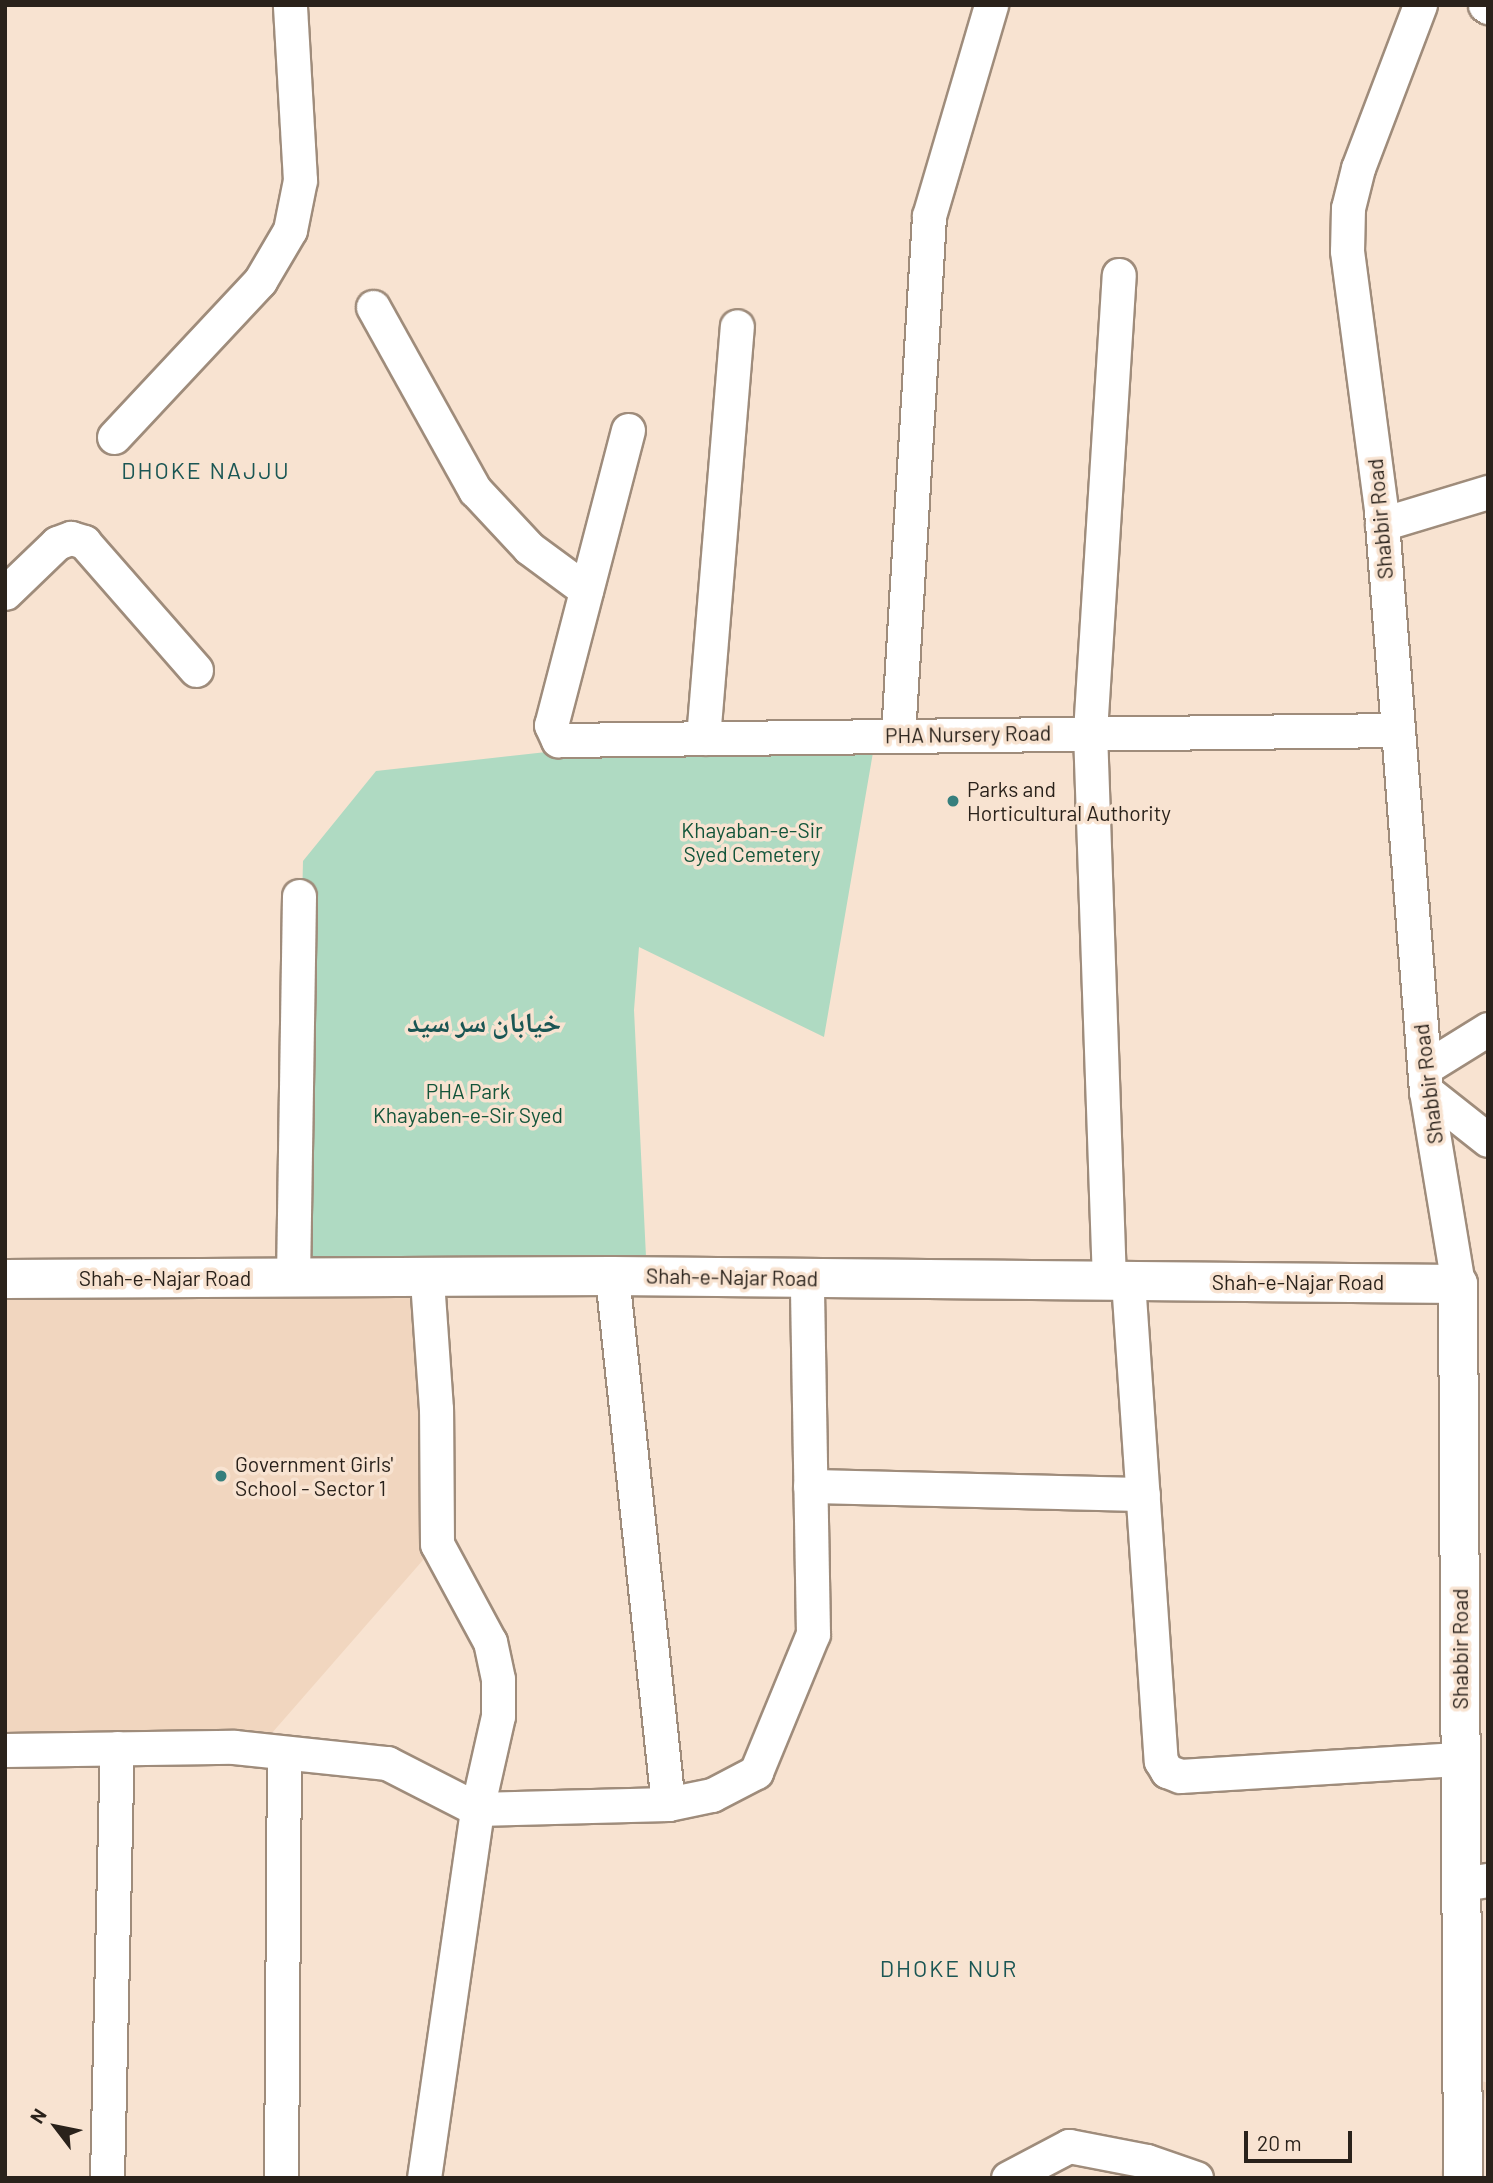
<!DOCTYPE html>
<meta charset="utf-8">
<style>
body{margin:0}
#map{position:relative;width:1493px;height:2183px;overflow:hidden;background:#f8e3d1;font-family:Barlow,"Noto Naskh Arabic",sans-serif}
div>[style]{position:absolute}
.built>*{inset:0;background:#f1d6bf;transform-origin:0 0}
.green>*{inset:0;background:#afdac2}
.roads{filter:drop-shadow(2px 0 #9f8c7b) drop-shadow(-2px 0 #9f8c7b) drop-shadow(0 2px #9f8c7b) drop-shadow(0 -2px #9f8c7b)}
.minor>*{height:33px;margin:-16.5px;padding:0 16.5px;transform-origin:16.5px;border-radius:16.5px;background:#fff}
.tertiary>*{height:38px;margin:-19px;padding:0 19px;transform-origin:19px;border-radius:19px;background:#fff}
.dots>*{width:19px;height:19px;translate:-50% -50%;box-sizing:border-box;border:4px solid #f8e3d1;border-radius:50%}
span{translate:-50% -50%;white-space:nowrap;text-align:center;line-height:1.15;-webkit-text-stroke:7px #f8e3d1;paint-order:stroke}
.street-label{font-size:21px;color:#2a221b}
.poi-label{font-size:21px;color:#2a221b}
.left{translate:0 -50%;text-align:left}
.park-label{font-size:21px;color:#13553a}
.neighbourhood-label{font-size:23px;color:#1a5654;letter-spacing:2px}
.district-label{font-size:28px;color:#1a5654;font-weight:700}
.frame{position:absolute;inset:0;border:7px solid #2a221b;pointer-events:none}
.north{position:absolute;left:21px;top:2092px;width:70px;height:70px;-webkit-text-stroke:5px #f8e3d1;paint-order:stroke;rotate:302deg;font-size:19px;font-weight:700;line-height:28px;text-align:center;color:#2a221b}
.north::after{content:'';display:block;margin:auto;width:24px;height:32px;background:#2a221b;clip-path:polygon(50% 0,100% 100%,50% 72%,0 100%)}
.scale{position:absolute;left:1244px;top:2131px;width:108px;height:32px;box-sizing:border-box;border:4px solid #2a221b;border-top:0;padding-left:9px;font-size:21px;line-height:24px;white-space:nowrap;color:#2a221b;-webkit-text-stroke:5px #f8e3d1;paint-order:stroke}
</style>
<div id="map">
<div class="built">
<div style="clip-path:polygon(427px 1279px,437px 1544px,258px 1749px,5px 1750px,5px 1280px)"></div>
<div style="left:1463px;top:2077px;width:26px;height:101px;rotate:13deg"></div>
</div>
<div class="green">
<div style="clip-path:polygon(876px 735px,824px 1037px,639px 947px,634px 1010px,647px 1277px,293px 1278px,303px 861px,376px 771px,655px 740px)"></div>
</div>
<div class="roads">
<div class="minor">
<div style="left:1420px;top:5px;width:174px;rotate:110.8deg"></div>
<div style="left:1358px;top:168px;width:41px;rotate:104deg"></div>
<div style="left:1348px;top:208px;width:43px;rotate:91.3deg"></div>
<div style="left:1347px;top:251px;width:261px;rotate:82.5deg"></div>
<div style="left:1381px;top:510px;width:583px;rotate:85.57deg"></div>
<div style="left:1426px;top:1091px;width:196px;rotate:80.6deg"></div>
<div style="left:1485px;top:5px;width:4px;rotate:34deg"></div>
<div style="left:373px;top:307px;width:210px;rotate:60.9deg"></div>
<div style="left:475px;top:490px;width:79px;rotate:47deg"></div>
<div style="left:529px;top:548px;width:71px;rotate:36.4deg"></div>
<div style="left:628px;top:430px;width:305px;rotate:104.6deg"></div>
<div style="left:551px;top:725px;width:17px;rotate:65deg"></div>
<div style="left:558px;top:740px;width:837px;rotate:-0.68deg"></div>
<div style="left:114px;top:437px;width:214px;rotate:-46.9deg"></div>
<div style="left:260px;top:281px;width:59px;rotate:-59.5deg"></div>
<div style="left:290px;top:230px;width:51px;rotate:-78.7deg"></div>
<div style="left:300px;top:180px;width:175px;rotate:-93.3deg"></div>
<div style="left:1382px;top:524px;width:111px;rotate:-16.8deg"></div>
<div style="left:5px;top:593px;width:72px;rotate:-43.9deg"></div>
<div style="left:57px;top:543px;width:15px;rotate:-20deg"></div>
<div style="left:71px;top:538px;width:14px;rotate:17deg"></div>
<div style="left:84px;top:542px;width:170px;rotate:48.8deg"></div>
<div style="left:898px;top:735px;width:520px;rotate:-86.58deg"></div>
<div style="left:929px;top:216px;width:220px;rotate:-73.6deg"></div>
<div style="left:703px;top:738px;width:413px;rotate:-85.3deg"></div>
<div style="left:1425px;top:1068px;width:74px;rotate:-31.8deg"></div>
<div style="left:1426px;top:1091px;width:79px;rotate:38.3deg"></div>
<div style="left:612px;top:1276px;width:531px;rotate:83.95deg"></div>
<div style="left:293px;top:1278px;width:382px;rotate:-89.1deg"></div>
<div style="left:1109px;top:1281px;width:549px;rotate:-91.98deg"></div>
<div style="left:1090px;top:732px;width:458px;rotate:-86.4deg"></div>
<div style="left:1128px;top:1281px;width:481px;rotate:86.1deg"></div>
<div style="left:1161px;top:1761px;width:12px;rotate:59deg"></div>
<div style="left:1167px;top:1771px;width:14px;rotate:21deg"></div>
<div style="left:1180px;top:1776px;width:282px;rotate:-3.5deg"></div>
<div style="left:810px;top:1486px;width:333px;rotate:1.4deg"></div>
<div style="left:5px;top:1750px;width:229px;rotate:-0.8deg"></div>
<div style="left:234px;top:1747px;width:154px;rotate:6deg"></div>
<div style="left:387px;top:1763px;width:101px;rotate:27.1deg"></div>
<div style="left:477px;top:1809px;width:191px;rotate:-1.5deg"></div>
<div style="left:668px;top:1804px;width:45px;rotate:-11.6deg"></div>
<div style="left:712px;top:1795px;width:50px;rotate:-27.6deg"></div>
<div style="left:756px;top:1772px;width:149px;rotate:-67.6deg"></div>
<div style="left:813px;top:1634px;width:356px;rotate:-91deg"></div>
<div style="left:1462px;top:1884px;width:26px;rotate:-9deg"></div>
<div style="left:107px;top:2178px;width:430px;rotate:-88.7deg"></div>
<div style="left:281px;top:2178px;width:425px;rotate:-89.6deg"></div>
<div style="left:424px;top:2178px;width:373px;rotate:-81.8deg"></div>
<div style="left:477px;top:1809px;width:95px;rotate:-77.3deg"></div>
<div style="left:498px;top:1716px;width:37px;rotate:-90deg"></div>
<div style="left:498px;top:1679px;width:38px;rotate:-102deg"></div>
<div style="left:490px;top:1642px;width:111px;rotate:-118.4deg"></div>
<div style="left:437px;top:1544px;width:135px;rotate:-90.4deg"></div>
<div style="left:436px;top:1409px;width:130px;rotate:-94deg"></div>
<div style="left:1008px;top:2178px;width:69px;rotate:-27.7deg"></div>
<div style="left:1069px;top:2146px;width:79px;rotate:10.9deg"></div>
<div style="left:1147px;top:2161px;width:52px;rotate:19.1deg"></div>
</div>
<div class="tertiary">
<div style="left:5px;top:1279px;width:607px;rotate:-0.28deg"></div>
<div style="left:612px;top:1276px;width:846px;rotate:0.54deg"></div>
<div style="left:1458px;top:1284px;width:894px;rotate:89.68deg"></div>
</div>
</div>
<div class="dots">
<div style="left:953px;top:801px;background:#367f7d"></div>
<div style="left:221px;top:1476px;background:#367f7d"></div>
</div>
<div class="street-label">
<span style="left:1380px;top:519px;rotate:-95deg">Shabbir Road</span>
<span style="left:968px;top:734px;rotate:-1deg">PHA Nursery Road</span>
<span style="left:1428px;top:1084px;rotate:-97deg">Shabbir Road</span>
<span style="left:732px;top:1277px;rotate:1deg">Shah-e-Najar Road</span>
<span style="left:165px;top:1278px">Shah-e-Najar Road</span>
<span style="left:1298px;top:1282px">Shah-e-Najar Road</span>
<span style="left:1460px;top:1649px;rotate:-90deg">Shabbir Road</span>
</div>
<div class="poi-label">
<span class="left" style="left:967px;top:801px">Parks and<br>Horticultural Authority</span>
<span class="left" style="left:235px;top:1476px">Government Girls'<br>School - Sector 1</span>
</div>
<div class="park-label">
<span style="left:752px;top:842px">Khayaban-e-Sir<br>Syed Cemetery</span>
<span style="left:468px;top:1103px">PHA Park<br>Khayaben-e-Sir Syed</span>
</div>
<div class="neighbourhood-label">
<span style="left:206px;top:470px">DHOKE NAJJU</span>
<span style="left:949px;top:1968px">DHOKE NUR</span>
</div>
<div class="district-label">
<span style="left:484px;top:1021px">خیابان سر سید</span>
</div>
<div class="frame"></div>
<div class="north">N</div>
<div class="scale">20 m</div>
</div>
